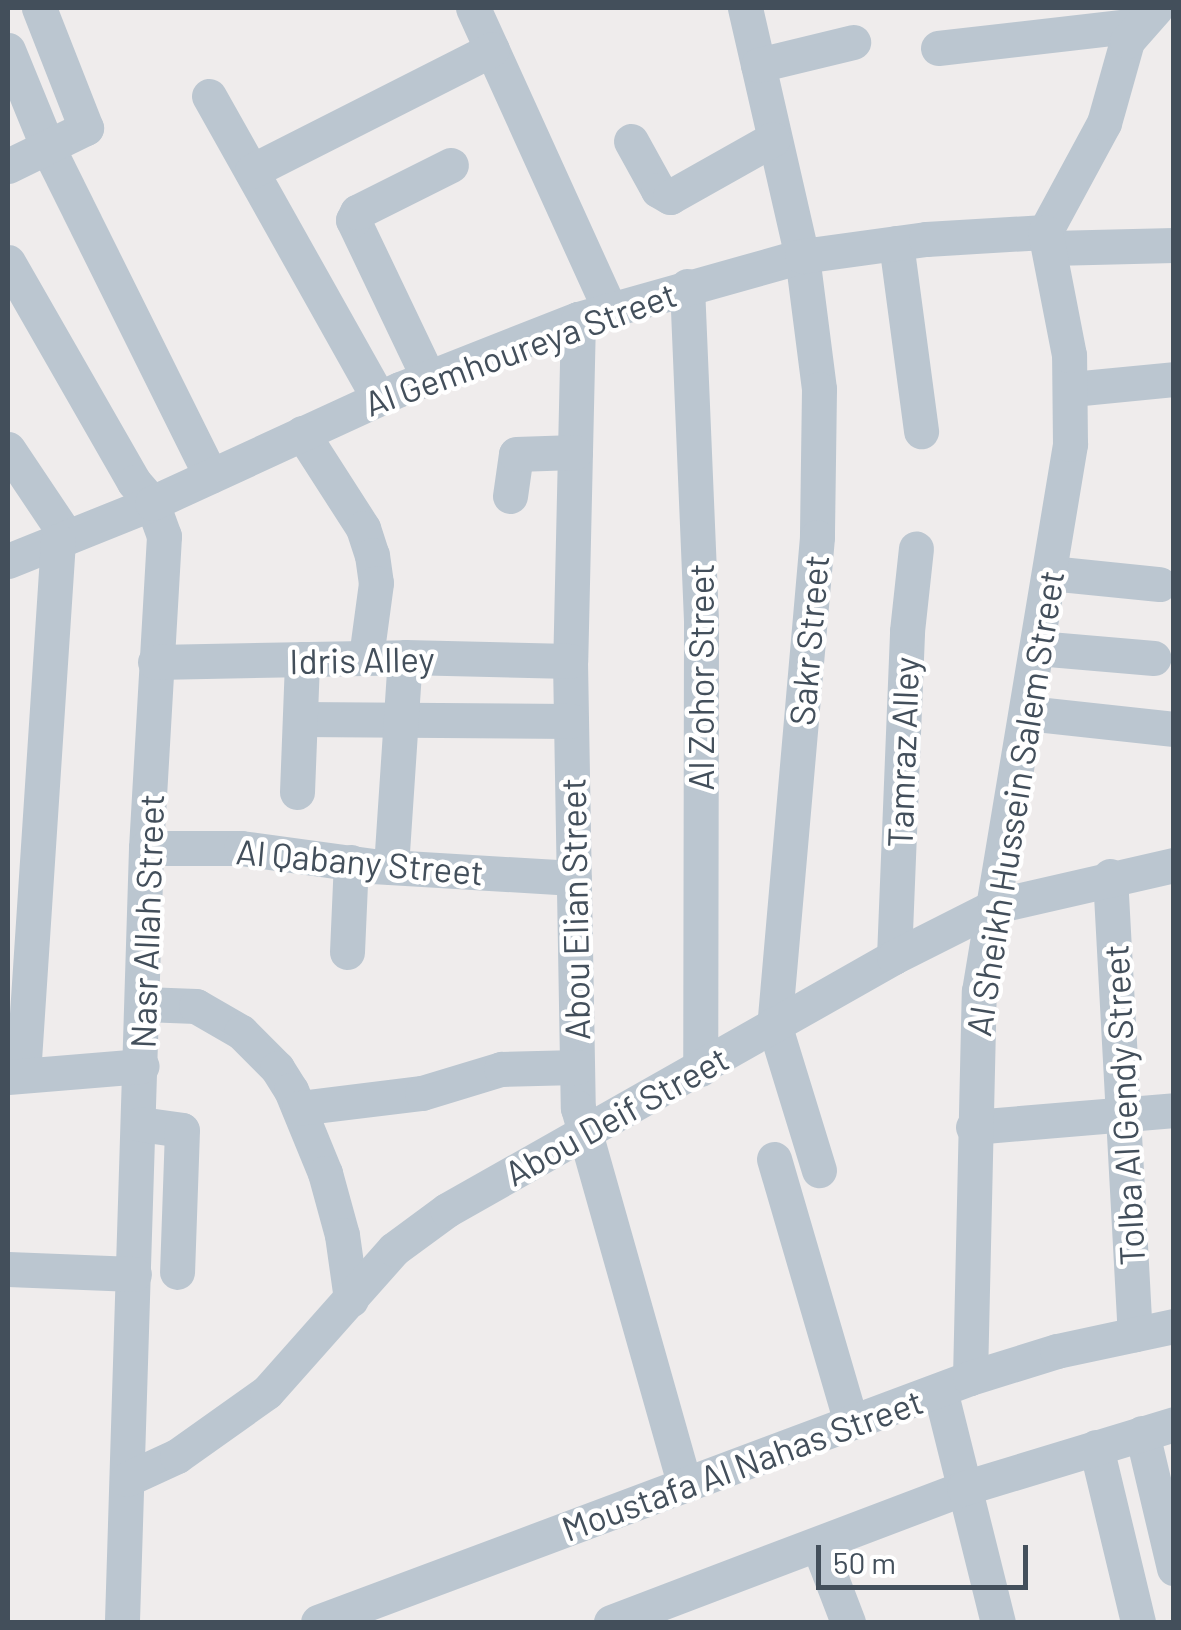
<!DOCTYPE html>
<style>
body{margin:0}
#map{position:relative;width:1181px;height:1630px;overflow:hidden;background:#efecec;font-family:Barlow,sans-serif}
div>[style]{position:absolute}
.minor>*{height:35px;margin:-17.5px;padding:0 17.5px;transform-origin:17.5px;border-radius:17.5px;background:#bbc6d0}
span{translate:-50% -50%;white-space:nowrap;text-align:center;line-height:1.15;-webkit-text-stroke:9px #fff;paint-order:stroke}
.street-label{font-size:35px;color:#434f5b}
.frame{position:absolute;inset:0;border:10px solid #434f5b;pointer-events:none}
.scale{position:absolute;left:816px;top:1545px;width:212px;height:45px;box-sizing:border-box;border:5px solid #434f5b;border-top:0;padding-left:12px;font-size:30px;line-height:35px;white-space:nowrap;color:#434f5b;-webkit-text-stroke:8px #fff;paint-order:stroke}
</style>
<div id="map">
<div class="minor">
<div style="left:473px;top:8px;width:332px;rotate:65.6deg"></div>
<div style="left:745px;top:8px;width:254px;rotate:77.1deg"></div>
<div style="left:802px;top:256px;width:134px;rotate:82.7deg"></div>
<div style="left:819px;top:389px;width:148px;rotate:90.8deg"></div>
<div style="left:817px;top:537px;width:489px;rotate:95deg"></div>
<div style="left:774px;top:1024px;width:153px;rotate:72.9deg"></div>
<div style="left:938px;top:48px;width:200px;rotate:-6.6deg"></div>
<div style="left:8px;top:50px;width:106px;rotate:67.8deg"></div>
<div style="left:48px;top:148px;width:366px;rotate:63.6deg"></div>
<div style="left:758px;top:65px;width:98px;rotate:-13.6deg"></div>
<div style="left:209px;top:96px;width:347px;rotate:60.7deg"></div>
<div style="left:631px;top:141px;width:56px;rotate:61.1deg"></div>
<div style="left:658px;top:190px;width:14px;rotate:30deg"></div>
<div style="left:670px;top:197px;width:118px;rotate:-29.4deg"></div>
<div style="left:8px;top:166px;width:87px;rotate:-26deg"></div>
<div style="left:86px;top:128px;width:129px;rotate:-111.4deg"></div>
<div style="left:252px;top:171px;width:269px;rotate:-26.9deg"></div>
<div style="left:896px;top:243px;width:190px;rotate:82.4deg"></div>
<div style="left:1051px;top:248px;width:123px;rotate:-1.4deg"></div>
<div style="left:8px;top:262px;width:254px;rotate:60.2deg"></div>
<div style="left:134px;top:482px;width:28px;rotate:49deg"></div>
<div style="left:152px;top:503px;width:35px;rotate:70deg"></div>
<div style="left:164px;top:536px;width:313px;rotate:93.3deg"></div>
<div style="left:146px;top:848px;width:774px;rotate:91.78deg"></div>
<div style="left:687px;top:286px;width:338px;rotate:87.6deg"></div>
<div style="left:701px;top:624px;width:445px;rotate:90.1deg"></div>
<div style="left:578px;top:319px;width:342px;rotate:91.3deg"></div>
<div style="left:570px;top:661px;width:447px;rotate:89deg"></div>
<div style="left:578px;top:1108px;width:392px;rotate:74.2deg"></div>
<div style="left:428px;top:377px;width:174px;rotate:-115.5deg"></div>
<div style="left:353px;top:220px;width:9px;rotate:-63deg"></div>
<div style="left:357px;top:212px;width:105px;rotate:-26.6deg"></div>
<div style="left:1072px;top:389px;width:102px;rotate:-5.6deg"></div>
<div style="left:302px;top:433px;width:113px;rotate:57.3deg"></div>
<div style="left:363px;top:528px;width:28px;rotate:72deg"></div>
<div style="left:372px;top:555px;width:28px;rotate:82deg"></div>
<div style="left:376px;top:583px;width:75px;rotate:97.7deg"></div>
<div style="left:8px;top:449px;width:106px;rotate:56.2deg"></div>
<div style="left:510px;top:496px;width:42px;rotate:-81.9deg"></div>
<div style="left:516px;top:454px;width:59px;rotate:-1.9deg"></div>
<div style="left:8px;top:561px;width:155px;rotate:-21.9deg"></div>
<div style="left:152px;top:503px;width:273px;rotate:-24.7deg"></div>
<div style="left:400px;top:389px;width:191px;rotate:-21.5deg"></div>
<div style="left:578px;top:319px;width:233px;rotate:-15.7deg"></div>
<div style="left:802px;top:256px;width:125px;rotate:-7.8deg"></div>
<div style="left:926px;top:239px;width:119px;rotate:-3.4deg"></div>
<div style="left:1045px;top:232px;width:124px;rotate:-61.6deg"></div>
<div style="left:1104px;top:123px;width:85px;rotate:-74.3deg"></div>
<div style="left:1127px;top:41px;width:44px;rotate:-48.7deg"></div>
<div style="left:1050px;top:573px;width:110px;rotate:5.8deg"></div>
<div style="left:1037px;top:648px;width:117px;rotate:4.9deg"></div>
<div style="left:155px;top:662px;width:250px;rotate:-1.1deg"></div>
<div style="left:405px;top:657px;width:165px;rotate:1.4deg"></div>
<div style="left:1027px;top:713px;width:148px;rotate:6.2deg"></div>
<div style="left:300px;top:719px;width:271px;rotate:0.4deg"></div>
<div style="left:297px;top:792px;width:133px;rotate:-87.8deg"></div>
<div style="left:146px;top:848px;width:95px"></div>
<div style="left:241px;top:848px;width:132px;rotate:7.8deg"></div>
<div style="left:372px;top:866px;width:202px;rotate:3.4deg"></div>
<div style="left:391px;top:867px;width:210px;rotate:-86.2deg"></div>
<div style="left:1110px;top:876px;width:459px;rotate:86.9deg"></div>
<div style="left:347px;top:952px;width:90px;rotate:-87.5deg"></div>
<div style="left:894px;top:957px;width:326px;rotate:-87.7deg"></div>
<div style="left:907px;top:631px;width:83px;rotate:-83.8deg"></div>
<div style="left:144px;top:1004px;width:52px;rotate:2.2deg"></div>
<div style="left:196px;top:1006px;width:52px;rotate:30deg"></div>
<div style="left:241px;top:1032px;width:51px;rotate:45deg"></div>
<div style="left:277px;top:1068px;width:26px;rotate:58deg"></div>
<div style="left:291px;top:1090px;width:90px;rotate:67.7deg"></div>
<div style="left:325px;top:1173px;width:64px;rotate:74.7deg"></div>
<div style="left:342px;top:1235px;width:65px;rotate:82deg"></div>
<div style="left:23px;top:1075px;width:535px;rotate:-86.25deg"></div>
<div style="left:8px;top:1077px;width:134px;rotate:-4.7deg"></div>
<div style="left:299px;top:1108px;width:124px;rotate:-7deg"></div>
<div style="left:422px;top:1093px;width:83px;rotate:-16.9deg"></div>
<div style="left:501px;top:1069px;width:76px;rotate:-1.5deg"></div>
<div style="left:140px;top:1124px;width:42px;rotate:8.1deg"></div>
<div style="left:182px;top:1130px;width:142px;rotate:92deg"></div>
<div style="left:973px;top:1127px;width:202px;rotate:-4.8deg"></div>
<div style="left:774px;top:1159px;width:274px;rotate:73.7deg"></div>
<div style="left:8px;top:1269px;width:126px;rotate:2.3deg"></div>
<div style="left:970px;top:1378px;width:387px;rotate:-88.7deg"></div>
<div style="left:979px;top:991px;width:555px;rotate:-80.55deg"></div>
<div style="left:1070px;top:444px;width:89px;rotate:-90.6deg"></div>
<div style="left:1069px;top:355px;width:125px;rotate:-101deg"></div>
<div style="left:940px;top:1390px;width:239px;rotate:76deg"></div>
<div style="left:1142px;top:1433px;width:139px;rotate:76.7deg"></div>
<div style="left:1096px;top:1447px;width:180px;rotate:76.5deg"></div>
<div style="left:127px;top:1479px;width:55px;rotate:-24.7deg"></div>
<div style="left:177px;top:1456px;width:110px;rotate:-35.4deg"></div>
<div style="left:267px;top:1392px;width:191px;rotate:-48.4deg"></div>
<div style="left:394px;top:1249px;width:66px;rotate:-36.3deg"></div>
<div style="left:447px;top:1210px;width:514px;rotate:-29.51deg"></div>
<div style="left:894px;top:957px;width:113px;rotate:-26.8deg"></div>
<div style="left:995px;top:906px;width:184px;rotate:-12.9deg"></div>
<div style="left:818px;top:1544px;width:84px;rotate:69deg"></div>
<div style="left:318px;top:1622px;width:696px;rotate:-20.52deg"></div>
<div style="left:970px;top:1378px;width:91px;rotate:-17.2deg"></div>
<div style="left:1057px;top:1351px;width:120px;rotate:-12.1deg"></div>
<div style="left:611px;top:1622px;width:378px;rotate:-20.8deg"></div>
<div style="left:964px;top:1488px;width:220px;rotate:-16.9deg"></div>
</div>
<div class="street-label">
<span style="left:520px;top:348px;rotate:-20deg">Al Gemhoureya Street</span>
<span style="left:808px;top:640px;rotate:-85deg">Sakr Street</span>
<span style="left:362px;top:659px;rotate:-1deg">Idris Alley</span>
<span style="left:700px;top:677px;rotate:-90deg">Al Zohor Street</span>
<span style="left:902px;top:752px;rotate:-88deg">Tamraz Alley</span>
<span style="left:1014px;top:803px;rotate:-81deg">Al Sheikh Hussein Salem Street</span>
<span style="left:360px;top:861px;rotate:5deg">Al Qabany Street</span>
<span style="left:574px;top:909px;rotate:-91deg">Abou Elian Street</span>
<span style="left:146px;top:921px;rotate:-88deg">Nasr Allah Street</span>
<span style="left:1123px;top:1105px;rotate:-93deg">Tolba Al Gendy Street</span>
<span style="left:616px;top:1115px;rotate:-29deg">Abou Deif Street</span>
<span style="left:742px;top:1464px;rotate:-20deg">Moustafa Al Nahas Street</span>
</div>
<div class="frame"></div>
<div class="scale">50 m</div>
</div>
